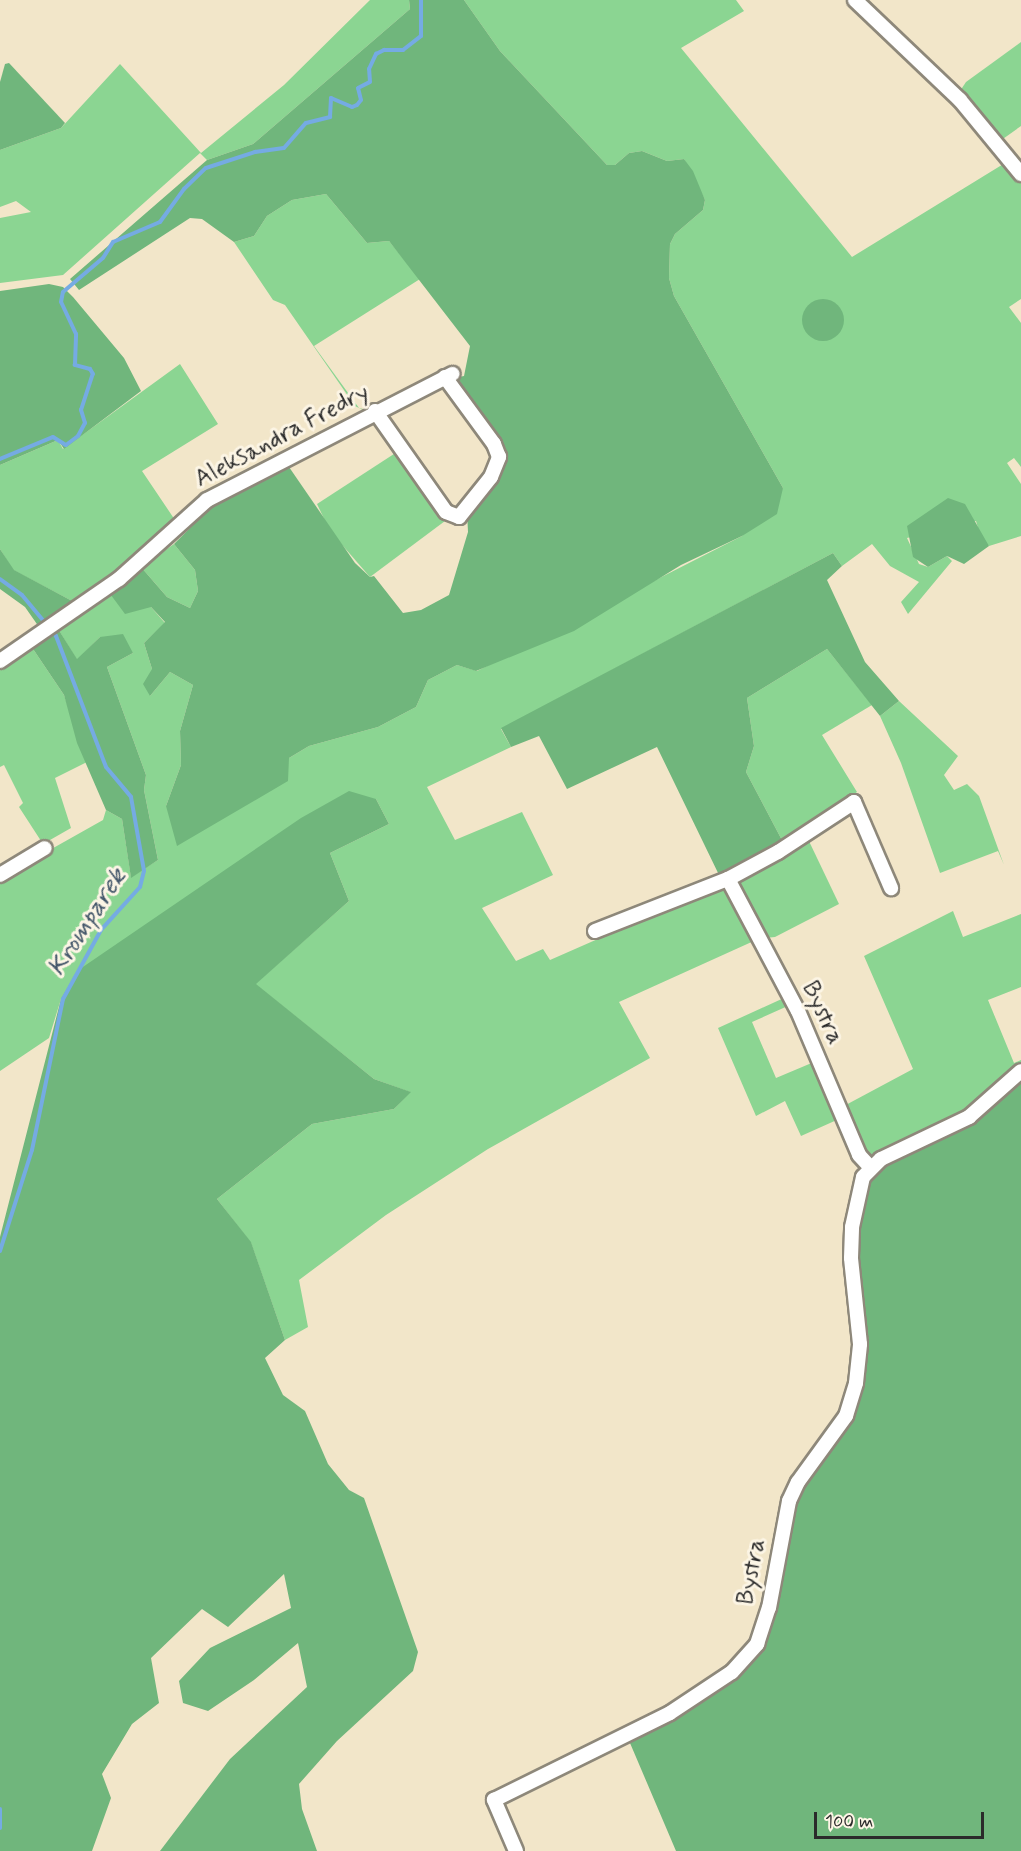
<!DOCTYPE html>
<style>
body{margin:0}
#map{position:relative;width:1021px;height:1851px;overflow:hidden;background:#f2e6c9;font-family:Mynerve,sans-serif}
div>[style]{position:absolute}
.green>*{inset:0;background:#8bd592}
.forest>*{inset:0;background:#70b67c}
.round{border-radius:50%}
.stream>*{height:4px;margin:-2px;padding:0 2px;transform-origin:2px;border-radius:2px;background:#75abe3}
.roads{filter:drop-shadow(2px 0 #8e887a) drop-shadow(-2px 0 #8e887a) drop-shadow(0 2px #8e887a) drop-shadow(0 -2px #8e887a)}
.minor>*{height:14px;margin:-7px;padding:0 7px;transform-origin:7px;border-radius:7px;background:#fff}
span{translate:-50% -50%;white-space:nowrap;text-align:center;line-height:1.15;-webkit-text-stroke:6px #fcf5e5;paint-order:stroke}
.street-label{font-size:24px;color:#2b2b2b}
.water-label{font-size:26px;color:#45586b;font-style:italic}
.scale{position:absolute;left:814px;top:1812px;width:170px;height:27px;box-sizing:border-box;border:3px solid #2b2b2b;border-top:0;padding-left:8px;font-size:18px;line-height:21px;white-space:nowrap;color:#2b2b2b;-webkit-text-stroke:4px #fcf5e5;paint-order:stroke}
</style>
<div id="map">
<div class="green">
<div style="clip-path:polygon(370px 0,409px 0,410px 9px,253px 144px,207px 160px,200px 153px,63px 275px,0 283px,0 218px,31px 212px,16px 201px,0 207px,0 150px,61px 128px,120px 64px,201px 153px,284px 85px)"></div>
<div style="clip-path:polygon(464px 0,736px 0,744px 11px,681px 48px,852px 257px,1005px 163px,1021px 178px,1021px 299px,1009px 307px,1021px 323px,1021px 467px,1014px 458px,1007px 463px,1021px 484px,1021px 536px,989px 546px,981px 538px,976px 521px,907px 538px,919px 564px,928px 567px,947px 556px,952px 561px,908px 614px,901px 602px,919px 582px,890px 566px,872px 544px,842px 566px,833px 553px,501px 729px,511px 747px,427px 787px,455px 840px,522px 812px,553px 875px,482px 908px,516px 961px,543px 949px,550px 960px,723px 884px,756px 940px,619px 1002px,650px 1058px,488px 1149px,386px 1215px,299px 1280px,308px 1327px,285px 1340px,251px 1243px,217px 1199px,312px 1124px,394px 1109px,410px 1092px,374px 1079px,255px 984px,349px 901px,330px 853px,389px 824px,376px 799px,61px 999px,49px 1038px,0 1071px,0 878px,103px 820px,106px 810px,122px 819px,131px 877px,158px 860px,144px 790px,146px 775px,107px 667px,133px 653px,100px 637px,77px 660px,55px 624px,108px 591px,151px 607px,165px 623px,144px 643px,152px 669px,150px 696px,170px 672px,193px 685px,180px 731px,181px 765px,166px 806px,289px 758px,309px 746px,378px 727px,416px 707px,428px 680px,457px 665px,477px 671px,742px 536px,783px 488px,674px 296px,669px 278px,670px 244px,675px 234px,703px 210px,705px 200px,684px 159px,667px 161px,642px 151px,629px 153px,615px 165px,607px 165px,500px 51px)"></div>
<div style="clip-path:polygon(1021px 42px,1021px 126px,1000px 141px,960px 91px,966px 82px)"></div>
<div style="clip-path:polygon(326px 194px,367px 243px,389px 241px,420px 279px,314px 346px,359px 408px,367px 410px,402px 392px,367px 412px,355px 406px,285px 305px,273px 300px,234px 242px,254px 236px,267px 216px,292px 200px)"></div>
<div style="clip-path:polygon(180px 364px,218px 424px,142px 471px,177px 523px,74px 602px,13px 570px,0 549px,0 465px,58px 440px,63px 449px)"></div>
<div style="clip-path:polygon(397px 452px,445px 521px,370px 577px,330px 531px,317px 504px)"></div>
<div style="clip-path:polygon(174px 544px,195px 570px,198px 591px,190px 608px,167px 597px,141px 567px)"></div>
<div style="clip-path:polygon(29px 643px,64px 695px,87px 762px,55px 778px,71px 828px,43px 844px,19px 807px,23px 803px,4px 765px,0 767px,0 663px)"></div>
<div style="clip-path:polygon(827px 649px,872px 705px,822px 735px,857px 792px,784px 844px,746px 772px,754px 746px,747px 698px)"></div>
<div style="clip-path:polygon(899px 701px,958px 756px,944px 775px,954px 790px,967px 784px,979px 796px,1004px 865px,998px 851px,940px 873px,901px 763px,880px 716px)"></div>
<div style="clip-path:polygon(807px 837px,839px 904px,775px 937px,765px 938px,735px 880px)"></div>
<div style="clip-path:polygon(953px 911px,963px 937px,1021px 914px,1021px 987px,988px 1000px,1014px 1063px,1021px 1060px,1021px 1066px,979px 1106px,872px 1159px,842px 1107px,913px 1069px,864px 956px)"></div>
<div style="clip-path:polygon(786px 997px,790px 1005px,752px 1022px,776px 1078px,814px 1062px,839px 1119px,801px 1136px,785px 1101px,756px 1116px,718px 1028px)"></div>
</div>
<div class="forest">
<div style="clip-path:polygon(409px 0,464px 0,500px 51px,607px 165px,615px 165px,629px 153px,642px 151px,667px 161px,684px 159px,693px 171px,705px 200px,703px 210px,675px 234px,670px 244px,669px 278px,674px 296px,783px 488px,777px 514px,742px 536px,681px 565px,574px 631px,476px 671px,457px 665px,428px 680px,416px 707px,378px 727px,309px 746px,289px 758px,288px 781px,177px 846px,166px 806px,181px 765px,180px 731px,193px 685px,170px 672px,150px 696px,143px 684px,152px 669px,144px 643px,165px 622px,151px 607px,125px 614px,108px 591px,141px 567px,167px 597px,190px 608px,198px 591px,195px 570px,174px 544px,209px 509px,273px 469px,289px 467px,355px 563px,370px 577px,374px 576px,403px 613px,421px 610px,449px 595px,468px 532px,467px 512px,499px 466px,454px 378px,464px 376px,470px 346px,389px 241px,367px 243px,326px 194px,292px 200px,267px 216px,254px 236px,234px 242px,202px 219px,190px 218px,79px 290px,70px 279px,207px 160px,253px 144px,410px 9px)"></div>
<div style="clip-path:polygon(9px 63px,65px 123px,61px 128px,0 150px,0 82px,5px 64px)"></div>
<div style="clip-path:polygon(49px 284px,63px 287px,73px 297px,124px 358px,141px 391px,64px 449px,58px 440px,0 465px,0 291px)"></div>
<div class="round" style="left:802px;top:299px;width:42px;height:42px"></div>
<div style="clip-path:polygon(948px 498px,965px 504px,989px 546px,964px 564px,947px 556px,928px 567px,913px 557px,907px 526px)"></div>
<div style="clip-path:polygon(0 549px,14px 570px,74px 602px,39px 627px,25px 607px,0 589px)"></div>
<div style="clip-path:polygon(833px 553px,842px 566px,827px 580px,865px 662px,899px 701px,880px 716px,827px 649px,747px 698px,754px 746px,746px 772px,784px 844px,720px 877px,657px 747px,567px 789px,539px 736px,511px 747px,501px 728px)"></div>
<div style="clip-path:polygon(55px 624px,77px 659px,100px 637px,123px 634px,133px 653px,107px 667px,146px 775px,144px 790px,158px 860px,131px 878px,122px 819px,106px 810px,77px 743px,64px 695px,29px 643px)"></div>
<div style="clip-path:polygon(349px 791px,376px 799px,389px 824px,330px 853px,349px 901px,256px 984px,374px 1079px,411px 1092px,394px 1109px,312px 1124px,217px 1199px,251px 1242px,285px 1340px,265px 1358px,283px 1395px,305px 1411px,328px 1464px,349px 1490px,364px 1498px,418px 1652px,413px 1671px,337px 1741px,299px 1784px,302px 1809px,317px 1851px,160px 1851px,230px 1759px,307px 1687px,298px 1643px,254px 1680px,208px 1711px,183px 1703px,179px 1681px,210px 1648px,291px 1608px,284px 1574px,228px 1627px,202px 1609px,151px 1658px,159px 1703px,132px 1724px,102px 1774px,111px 1798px,92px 1851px,0 1851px,0 1237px,61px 999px,77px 971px,301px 818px)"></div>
<div style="clip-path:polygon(1021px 1075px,1021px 1851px,676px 1851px,630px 1743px,737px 1676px,763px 1647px,773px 1620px,796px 1502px,816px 1468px,849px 1427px,864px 1388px,869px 1341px,856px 1282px,858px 1226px,872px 1170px,958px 1126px)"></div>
</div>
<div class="stream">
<div style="left:0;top:459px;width:57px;rotate:-22.5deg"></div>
<div style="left:53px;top:437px;width:15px;rotate:32deg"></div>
<div style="left:66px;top:445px;width:15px;rotate:-37deg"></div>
<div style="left:78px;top:436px;width:15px;rotate:-62deg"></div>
<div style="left:85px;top:423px;width:14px;rotate:-107deg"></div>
<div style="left:81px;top:410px;width:38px;rotate:-72deg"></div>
<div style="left:93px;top:374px;width:6px;rotate:-121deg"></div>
<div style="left:90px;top:369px;width:16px;rotate:-165deg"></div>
<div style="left:75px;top:365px;width:31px;rotate:-88deg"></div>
<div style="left:76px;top:334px;width:35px;rotate:-115deg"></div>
<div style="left:61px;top:302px;width:10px;rotate:-79deg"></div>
<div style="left:63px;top:292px;width:52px;rotate:-40.4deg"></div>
<div style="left:103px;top:258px;width:19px;rotate:-58deg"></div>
<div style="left:113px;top:242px;width:51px;rotate:-23.1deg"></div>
<div style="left:160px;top:222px;width:41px;rotate:-54deg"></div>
<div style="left:184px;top:189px;width:30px;rotate:-44deg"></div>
<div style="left:206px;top:168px;width:52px;rotate:-18.1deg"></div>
<div style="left:255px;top:152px;width:29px;rotate:-8deg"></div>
<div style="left:284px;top:148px;width:33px;rotate:-49deg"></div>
<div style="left:306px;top:123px;width:25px;rotate:-14deg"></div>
<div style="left:330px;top:117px;width:19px;rotate:-87deg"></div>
<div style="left:331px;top:98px;width:23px;rotate:23deg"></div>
<div style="left:352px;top:107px;width:5px;rotate:-22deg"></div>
<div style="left:357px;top:105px;width:6px;rotate:-51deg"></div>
<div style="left:361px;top:100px;width:12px;rotate:-104deg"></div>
<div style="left:358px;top:88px;width:13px;rotate:-27deg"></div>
<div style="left:370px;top:82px;width:13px;rotate:-94deg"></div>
<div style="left:369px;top:69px;width:17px;rotate:-65deg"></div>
<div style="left:376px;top:54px;width:9px;rotate:-27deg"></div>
<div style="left:384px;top:50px;width:19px"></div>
<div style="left:403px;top:50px;width:23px;rotate:-38deg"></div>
<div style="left:421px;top:36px;width:36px;rotate:-90deg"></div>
<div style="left:0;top:579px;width:27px;rotate:36deg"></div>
<div style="left:22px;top:595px;width:53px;rotate:50.3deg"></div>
<div style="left:56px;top:636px;width:140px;rotate:69.1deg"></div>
<div style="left:106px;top:767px;width:39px;rotate:50deg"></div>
<div style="left:131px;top:797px;width:75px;rotate:80deg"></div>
<div style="left:144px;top:871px;width:16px;rotate:104deg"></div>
<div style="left:140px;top:887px;width:58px;rotate:132.2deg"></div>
<div style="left:101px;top:930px;width:79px;rotate:118.8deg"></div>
<div style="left:63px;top:999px;width:154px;rotate:101.6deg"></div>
<div style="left:32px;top:1150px;width:106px;rotate:107.6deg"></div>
<div style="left:0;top:1809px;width:19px;rotate:90deg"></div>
</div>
<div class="roads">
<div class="minor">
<div style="left:855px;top:0;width:145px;rotate:43.6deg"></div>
<div style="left:960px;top:100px;width:96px;rotate:50.5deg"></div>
<div style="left:375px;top:411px;width:123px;rotate:54.9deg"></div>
<div style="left:446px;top:512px;width:14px;rotate:21deg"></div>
<div style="left:459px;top:517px;width:51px;rotate:-51.3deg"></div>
<div style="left:491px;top:477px;width:22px;rotate:-68deg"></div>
<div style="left:499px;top:457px;width:14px;rotate:-111deg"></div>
<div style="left:494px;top:444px;width:83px;rotate:-126.2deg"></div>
<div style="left:0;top:661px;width:145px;rotate:-34.6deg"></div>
<div style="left:119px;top:579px;width:118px;rotate:-41.9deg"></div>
<div style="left:207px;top:500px;width:276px;rotate:-27.2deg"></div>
<div style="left:0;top:875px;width:52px;rotate:-31deg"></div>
<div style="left:728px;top:879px;width:149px;rotate:62.1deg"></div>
<div style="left:798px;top:1011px;width:156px;rotate:67deg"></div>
<div style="left:859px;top:1155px;width:16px;rotate:47deg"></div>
<div style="left:595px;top:931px;width:143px;rotate:-21.4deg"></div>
<div style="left:728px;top:879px;width:57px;rotate:-28.4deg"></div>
<div style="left:778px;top:852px;width:91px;rotate:-33.3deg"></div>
<div style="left:854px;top:802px;width:94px;rotate:66.7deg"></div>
<div style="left:516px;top:1851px;width:56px;rotate:-113.3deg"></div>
<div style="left:494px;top:1800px;width:196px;rotate:-26.3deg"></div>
<div style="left:670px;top:1713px;width:74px;rotate:-33.5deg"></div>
<div style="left:732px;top:1672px;width:38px;rotate:-48deg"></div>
<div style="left:757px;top:1644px;width:38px;rotate:-72deg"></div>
<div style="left:769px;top:1608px;width:109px;rotate:-79.4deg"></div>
<div style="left:789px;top:1501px;width:21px;rotate:-65deg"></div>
<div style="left:798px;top:1482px;width:82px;rotate:-54deg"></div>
<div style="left:846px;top:1416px;width:34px;rotate:-73deg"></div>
<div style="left:856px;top:1383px;width:39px;rotate:-84deg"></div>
<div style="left:860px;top:1344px;width:86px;rotate:-96deg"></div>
<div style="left:851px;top:1258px;width:31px;rotate:-88deg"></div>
<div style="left:852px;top:1227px;width:51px;rotate:-77.6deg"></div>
<div style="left:863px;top:1177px;width:25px;rotate:-45deg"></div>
<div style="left:881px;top:1159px;width:98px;rotate:-25.5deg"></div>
<div style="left:969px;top:1117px;width:69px;rotate:-41.5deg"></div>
</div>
</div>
<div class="street-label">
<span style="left:282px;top:436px;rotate:-28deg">Aleksandra Fredry</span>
<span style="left:822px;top:1013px;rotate:65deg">Bystra</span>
<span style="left:752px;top:1572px;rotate:-79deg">Bystra</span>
</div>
<div class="water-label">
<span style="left:88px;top:923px;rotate:-57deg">Kromparek</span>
</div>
<div class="scale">100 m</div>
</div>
